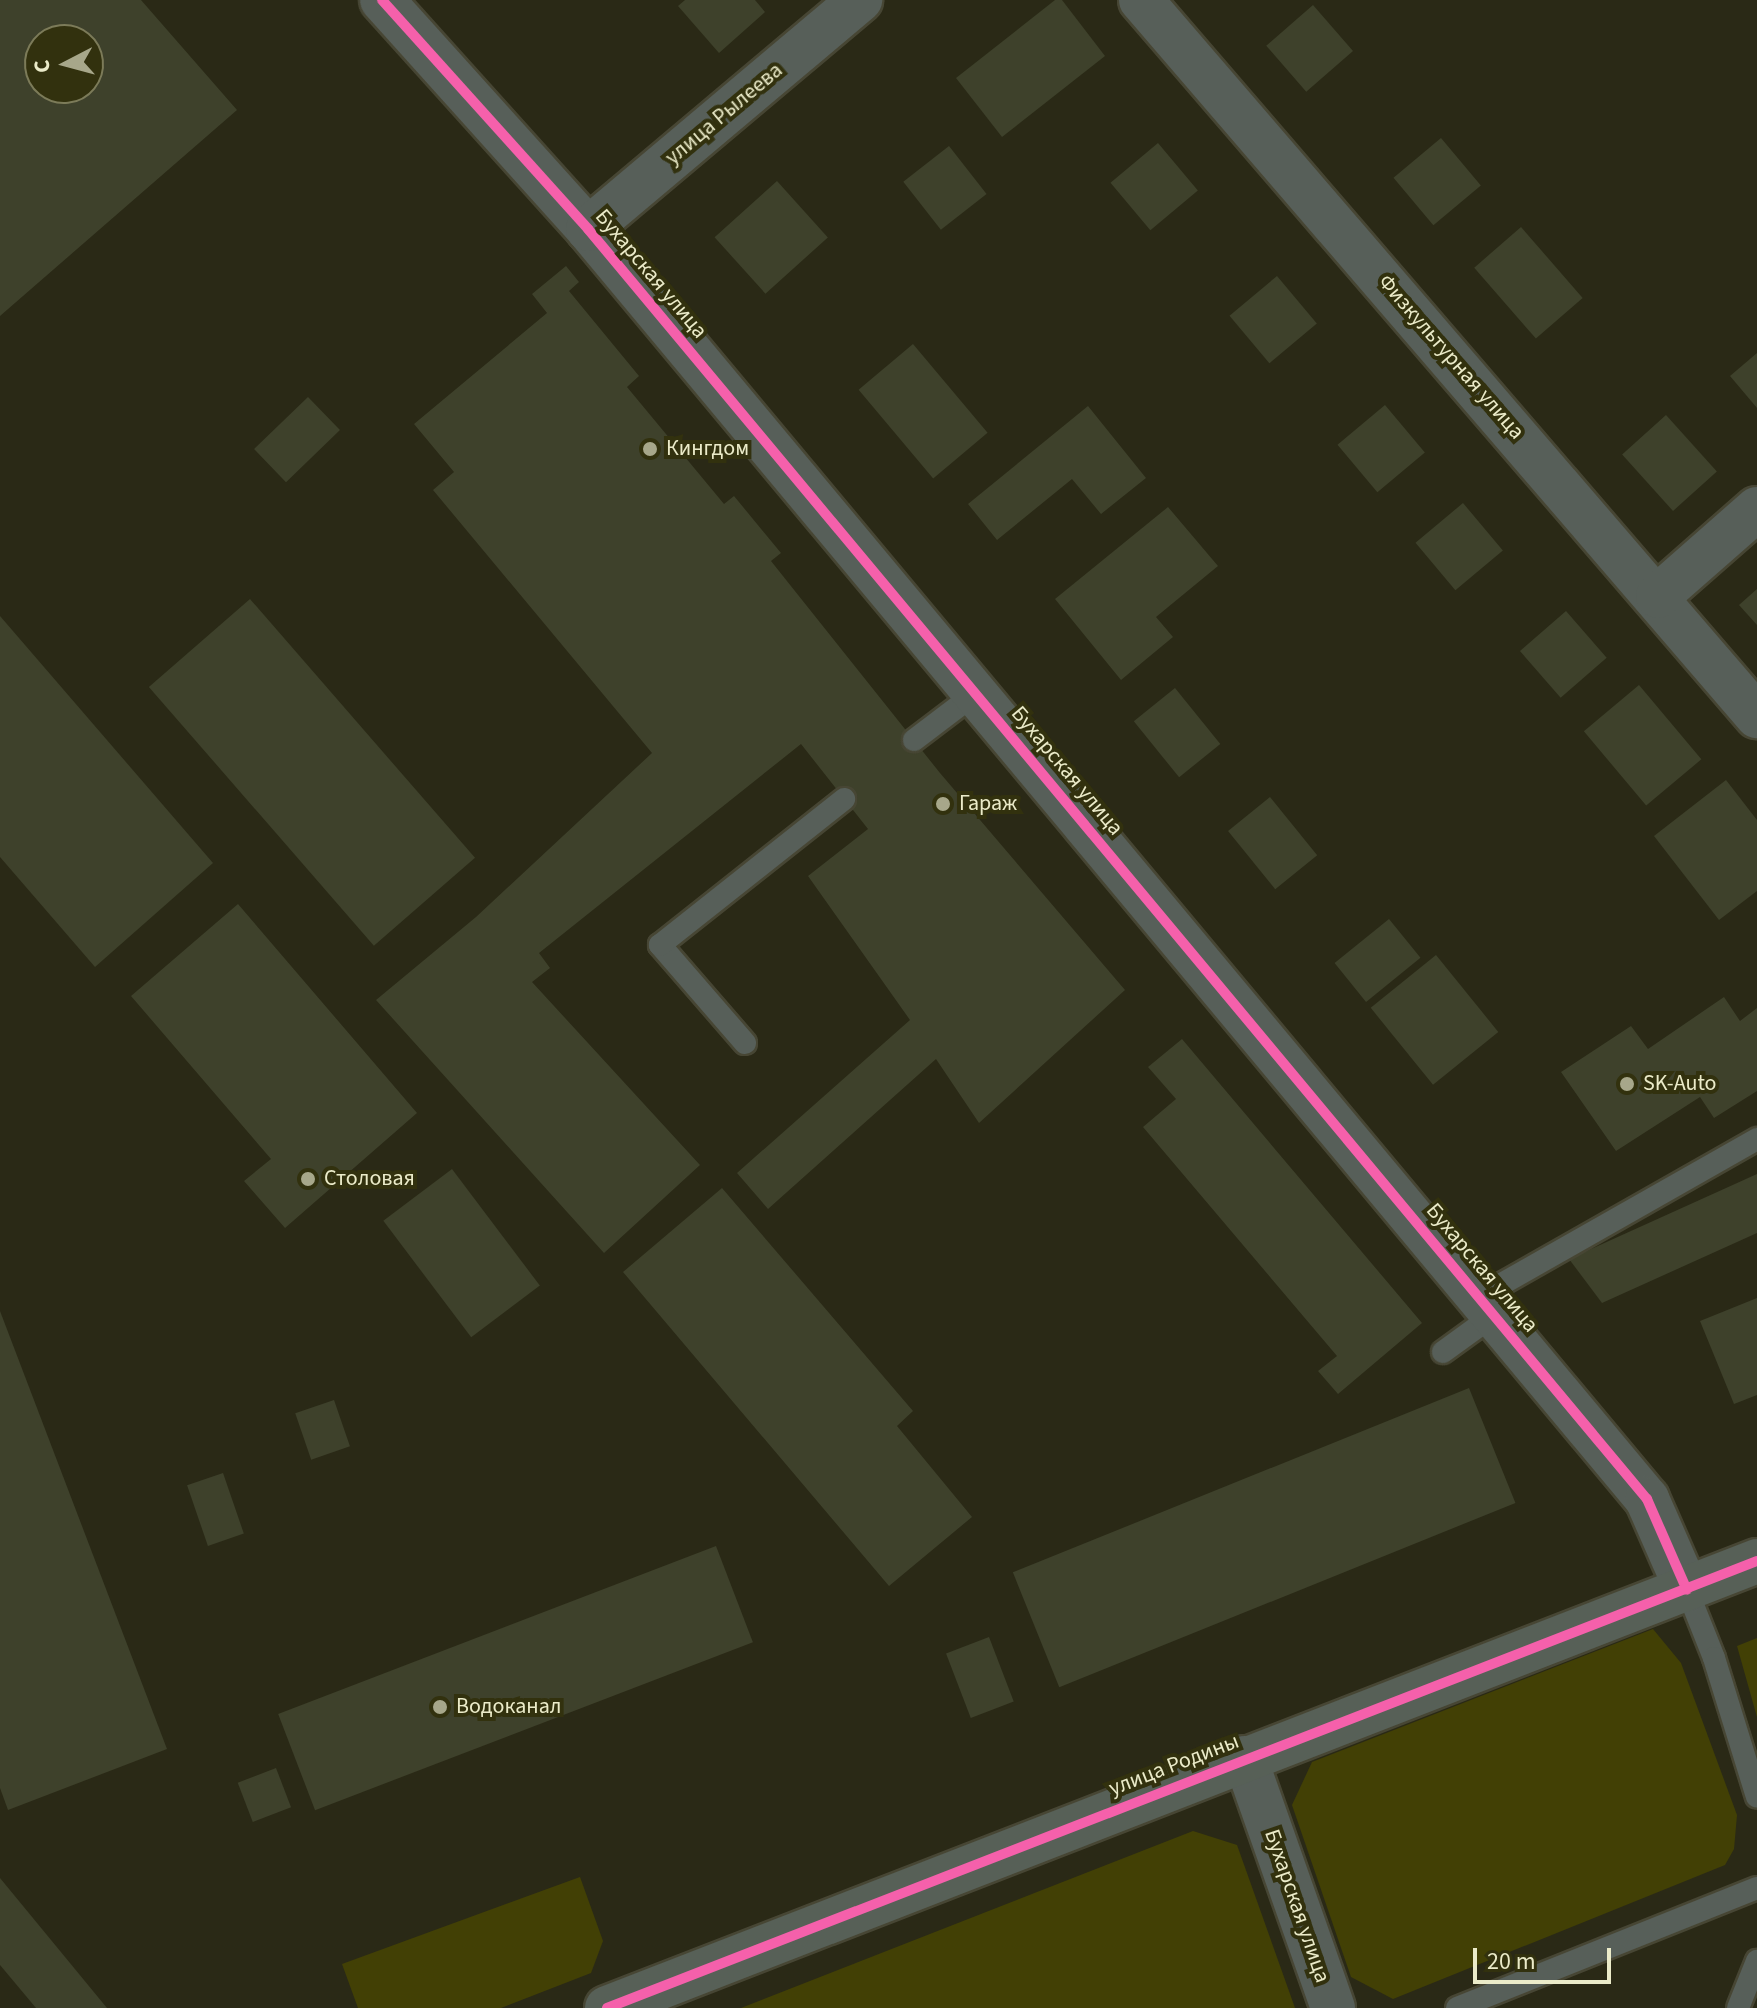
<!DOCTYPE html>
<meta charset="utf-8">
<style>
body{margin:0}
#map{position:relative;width:1757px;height:2008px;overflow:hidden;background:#2a2916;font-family:"Source Sans 3",sans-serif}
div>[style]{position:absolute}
.green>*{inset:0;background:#424005}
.building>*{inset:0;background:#3e412b;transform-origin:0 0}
.roads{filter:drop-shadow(2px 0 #474634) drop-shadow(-2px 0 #474634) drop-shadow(0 2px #474634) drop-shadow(0 -2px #474634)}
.lane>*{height:22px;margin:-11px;padding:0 11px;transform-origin:11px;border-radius:11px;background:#575f59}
.street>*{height:44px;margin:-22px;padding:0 22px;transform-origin:22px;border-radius:22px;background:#575f59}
.secondary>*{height:44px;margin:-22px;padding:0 22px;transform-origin:22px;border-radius:22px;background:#576057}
.cycleway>*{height:10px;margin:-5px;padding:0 5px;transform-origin:5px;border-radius:5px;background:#f560ab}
.dots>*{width:22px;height:22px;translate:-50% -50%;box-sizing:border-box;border:4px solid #32310e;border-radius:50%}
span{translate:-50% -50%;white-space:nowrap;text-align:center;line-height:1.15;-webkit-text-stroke:8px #32310e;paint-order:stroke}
.street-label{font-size:22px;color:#ebebc9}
.poi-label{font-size:22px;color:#ebebc9}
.left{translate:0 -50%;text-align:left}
.north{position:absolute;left:24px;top:24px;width:80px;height:80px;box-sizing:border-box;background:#32310e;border:2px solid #7c7b59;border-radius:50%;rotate:264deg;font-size:22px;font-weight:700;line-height:32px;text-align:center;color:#ebebc9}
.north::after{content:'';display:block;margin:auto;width:28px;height:36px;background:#a7a78a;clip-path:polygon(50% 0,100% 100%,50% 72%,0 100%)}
.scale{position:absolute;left:1473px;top:1948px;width:138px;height:36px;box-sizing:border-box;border:4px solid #ebebc9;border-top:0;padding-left:10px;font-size:24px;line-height:28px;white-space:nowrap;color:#ebebc9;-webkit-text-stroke:6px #32310e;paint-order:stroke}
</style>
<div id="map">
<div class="green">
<div style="clip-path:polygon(1653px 1629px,1681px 1663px,1737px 1815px,1734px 1849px,1725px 1865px,1393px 1999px,1351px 1977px,1292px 1805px,1312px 1762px)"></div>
<div style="clip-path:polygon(1757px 1638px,1757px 1717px,1737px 1646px)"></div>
<div style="clip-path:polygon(1193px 1831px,1237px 1845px,1295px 2008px,741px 2008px)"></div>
<div style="clip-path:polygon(580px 1877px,603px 1941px,591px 1973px,501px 2008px,358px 2008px,342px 1964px)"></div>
</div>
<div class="building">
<div style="clip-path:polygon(evenodd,0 0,141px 0,237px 110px,0 316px,0 0,40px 40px,88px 40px,88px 88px,40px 88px,40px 40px)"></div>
<div style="clip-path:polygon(685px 0,755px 0,765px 12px,719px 53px,678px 6px)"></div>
<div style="clip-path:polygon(1055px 0,1062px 0,1105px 56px,1002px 137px,956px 78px)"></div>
<div style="left:1313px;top:5px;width:61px;height:62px;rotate:49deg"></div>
<div style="left:1441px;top:138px;width:62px;height:62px;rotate:50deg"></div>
<div style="left:1158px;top:143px;width:62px;height:62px;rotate:50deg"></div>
<div style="left:949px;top:146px;width:61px;height:58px;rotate:52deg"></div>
<div style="left:777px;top:181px;width:76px;height:84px;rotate:48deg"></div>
<div style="left:1521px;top:227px;width:94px;height:62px;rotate:49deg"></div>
<div style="clip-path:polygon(566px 266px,579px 282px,569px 291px,639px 376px,627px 387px,724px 504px,734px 496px,781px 553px,771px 561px,940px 773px,1125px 990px,979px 1123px,936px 1059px,768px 1209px,737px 1173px,910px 1020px,808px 876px,868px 829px,801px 744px,539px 953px,550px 968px,532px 982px,700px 1165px,604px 1253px,376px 1000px,476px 917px,652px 753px,433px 490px,454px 472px,414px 424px,547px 313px,532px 294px)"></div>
<div style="left:1277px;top:276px;width:62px;height:62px;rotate:50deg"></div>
<div style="left:913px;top:344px;width:116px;height:71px;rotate:50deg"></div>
<div style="clip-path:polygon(1757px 353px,1757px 408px,1730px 376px)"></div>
<div style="left:308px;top:397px;width:46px;height:75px;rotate:46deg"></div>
<div style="left:1385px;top:405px;width:62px;height:62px;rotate:50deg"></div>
<div style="clip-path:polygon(1088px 406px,1146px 478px,1101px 514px,1072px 479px,997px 540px,968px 504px)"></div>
<div style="left:1666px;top:415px;width:76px;height:59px;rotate:48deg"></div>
<div style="left:1463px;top:503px;width:62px;height:62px;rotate:50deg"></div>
<div style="clip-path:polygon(1168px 507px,1218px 566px,1156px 617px,1173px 637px,1121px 680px,1055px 599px)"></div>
<div style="clip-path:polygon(1757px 589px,1757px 625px,1739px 605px)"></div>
<div style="left:250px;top:599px;width:343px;height:134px;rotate:49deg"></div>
<div style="left:1566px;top:611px;width:62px;height:61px;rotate:49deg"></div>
<div style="clip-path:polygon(0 616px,213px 863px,95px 967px,0 857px)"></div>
<div style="left:1639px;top:685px;width:97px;height:72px;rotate:50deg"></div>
<div style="left:1175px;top:688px;width:72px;height:53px;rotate:51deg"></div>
<div style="clip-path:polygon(1726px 780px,1757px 820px,1757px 891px,1719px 920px,1654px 836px)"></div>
<div style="left:1270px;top:797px;width:75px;height:54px;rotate:51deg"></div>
<div style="clip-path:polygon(238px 904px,417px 1113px,285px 1228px,244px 1181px,271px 1159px,131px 996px)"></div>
<div style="left:1389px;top:919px;width:50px;height:70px;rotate:51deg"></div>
<div style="left:1436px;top:955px;width:99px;height:84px;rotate:51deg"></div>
<div style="clip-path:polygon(1724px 997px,1740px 1021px,1757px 1008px,1757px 1091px,1714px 1118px,1700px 1097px,1616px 1151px,1561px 1072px,1631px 1026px,1648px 1049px)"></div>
<div style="clip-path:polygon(1182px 1039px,1422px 1323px,1338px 1394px,1318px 1371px,1337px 1356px,1143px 1127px,1176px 1099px,1148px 1067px)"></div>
<div style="left:452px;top:1169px;width:146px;height:86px;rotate:53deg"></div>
<div style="clip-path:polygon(1757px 1174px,1757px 1233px,1602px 1303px,1569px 1259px)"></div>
<div style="clip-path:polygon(722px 1188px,913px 1411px,897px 1426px,972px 1517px,889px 1586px,623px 1272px)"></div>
<div style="clip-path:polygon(1757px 1298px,1757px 1395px,1734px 1404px,1700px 1321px)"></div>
<div style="clip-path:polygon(0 1311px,167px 1749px,8px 1810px,0 1788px)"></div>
<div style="left:1469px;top:1388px;width:124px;height:492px;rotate:68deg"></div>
<div style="left:334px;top:1400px;width:49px;height:41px;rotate:71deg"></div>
<div style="left:223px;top:1473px;width:64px;height:38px;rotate:71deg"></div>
<div style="left:716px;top:1546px;width:103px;height:469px;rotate:69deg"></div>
<div style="left:989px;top:1637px;width:69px;height:46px;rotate:69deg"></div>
<div style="left:276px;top:1768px;width:42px;height:41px;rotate:69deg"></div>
<div style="clip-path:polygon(0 1878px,107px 2008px,36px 2008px,0 1965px)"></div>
</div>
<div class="roads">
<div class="lane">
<div style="left:914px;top:740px;width:78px;rotate:-37.2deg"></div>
<div style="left:745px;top:1043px;width:130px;rotate:-130.9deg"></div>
<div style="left:660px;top:945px;width:235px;rotate:-38.4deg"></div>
<div style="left:1479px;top:1297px;width:320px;rotate:-29.6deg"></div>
<div style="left:1443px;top:1352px;width:63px;rotate:-36deg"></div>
<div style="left:1687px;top:1590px;width:73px;rotate:68.3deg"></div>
<div style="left:1714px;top:1658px;width:145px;rotate:72.8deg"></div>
<div style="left:1457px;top:2008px;width:323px;rotate:-21.8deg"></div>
<div style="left:1738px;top:2008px;width:51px;rotate:-68deg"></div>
</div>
<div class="street">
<div style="left:382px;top:0;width:308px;rotate:48deg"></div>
<div style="left:588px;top:229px;width:1654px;rotate:50.18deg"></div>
<div style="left:1647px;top:1499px;width:99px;rotate:66.3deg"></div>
<div style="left:1141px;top:0;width:945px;rotate:49.29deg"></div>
<div style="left:588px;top:229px;width:356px;rotate:-40.1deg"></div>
<div style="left:1658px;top:596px;width:132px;rotate:-41.3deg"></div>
<div style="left:1245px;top:1758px;width:265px;rotate:70.6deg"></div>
</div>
<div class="secondary">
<div style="left:607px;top:2008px;width:1234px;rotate:-21.24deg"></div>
</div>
</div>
<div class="cycleway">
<div style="left:382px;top:0;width:308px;rotate:48deg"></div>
<div style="left:588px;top:229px;width:1654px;rotate:50.18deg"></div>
<div style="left:1647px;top:1499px;width:99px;rotate:66.3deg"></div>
<div style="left:607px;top:2008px;width:1234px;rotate:-21.24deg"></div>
</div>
<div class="dots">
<div style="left:650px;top:449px;background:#a7a78a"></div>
<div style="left:943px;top:804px;background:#a7a78a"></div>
<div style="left:1627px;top:1084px;background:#a7a78a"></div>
<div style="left:308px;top:1179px;background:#a7a78a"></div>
<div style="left:440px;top:1707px;background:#a7a78a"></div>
</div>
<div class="street-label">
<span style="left:724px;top:114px;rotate:-40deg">улица Рылеева</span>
<span style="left:651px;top:274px;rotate:50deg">Бухарская улица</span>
<span style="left:1451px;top:357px;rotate:49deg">Физкультурная улица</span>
<span style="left:1067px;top:771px;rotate:50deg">Бухарская улица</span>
<span style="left:1482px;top:1268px;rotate:50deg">Бухарская улица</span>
<span style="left:1174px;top:1765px;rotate:-21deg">улица Родины</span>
<span style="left:1297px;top:1906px;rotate:71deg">Бухарская улица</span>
</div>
<div class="poi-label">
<span class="left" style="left:666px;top:449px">Кингдом</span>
<span class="left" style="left:959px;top:804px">Гараж</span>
<span class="left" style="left:1643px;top:1084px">SK-Auto</span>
<span class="left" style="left:324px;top:1179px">Столовая</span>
<span class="left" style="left:456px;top:1707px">Водоканал</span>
</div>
<div class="north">С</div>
<div class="scale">20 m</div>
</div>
